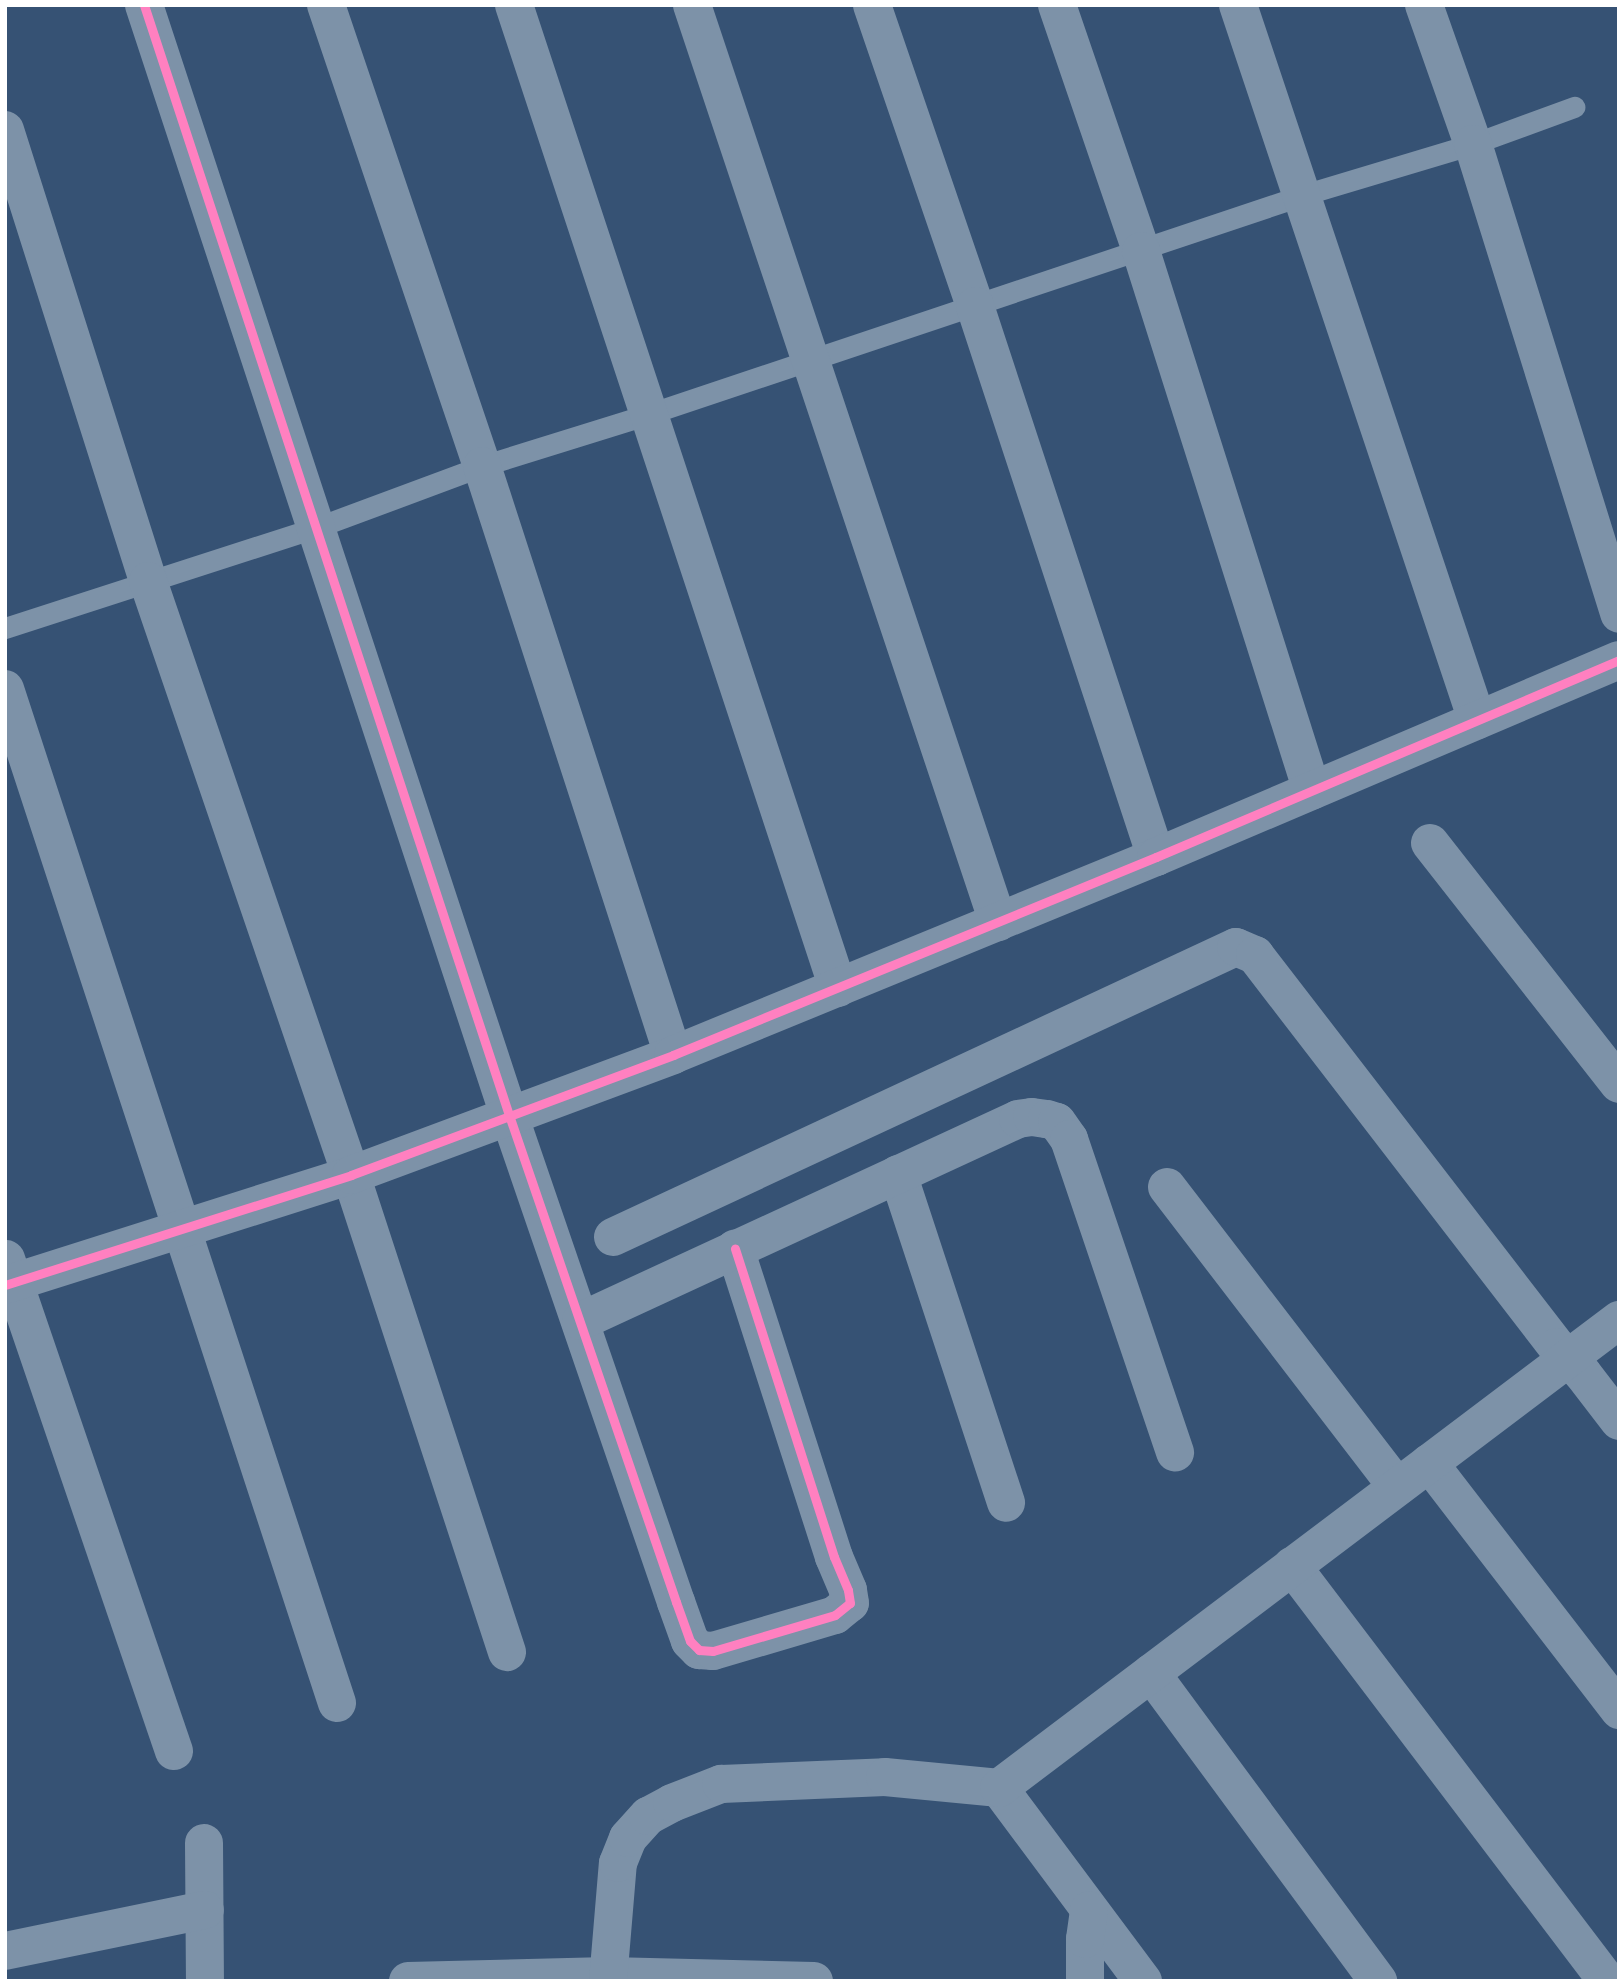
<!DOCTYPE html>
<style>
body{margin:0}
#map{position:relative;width:1624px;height:1986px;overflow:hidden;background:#365274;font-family:"Nunito Sans",sans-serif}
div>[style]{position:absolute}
.service>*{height:21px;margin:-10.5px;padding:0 10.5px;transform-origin:10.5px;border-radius:10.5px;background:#7d92a8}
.minor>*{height:38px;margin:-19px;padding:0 19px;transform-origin:19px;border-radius:19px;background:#7d92a8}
.cycleway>*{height:9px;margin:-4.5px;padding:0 4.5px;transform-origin:4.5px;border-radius:4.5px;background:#ff80c0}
span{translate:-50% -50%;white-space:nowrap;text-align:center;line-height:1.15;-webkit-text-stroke:5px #1b4f8f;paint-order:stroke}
.frame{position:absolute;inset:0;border:7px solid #fff;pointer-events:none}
</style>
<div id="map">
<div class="service">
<div style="left:5px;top:628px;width:329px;rotate:-17.9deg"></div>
<div style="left:318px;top:527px;width:175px;rotate:-20.4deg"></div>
<div style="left:482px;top:466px;width:175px;rotate:-17.3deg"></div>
<div style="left:649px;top:414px;width:690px;rotate:-18.51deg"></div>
<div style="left:1303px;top:195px;width:177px;rotate:-16.7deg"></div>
<div style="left:1473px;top:144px;width:108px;rotate:-20.1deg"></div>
</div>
<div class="minor">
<div style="left:144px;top:5px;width:1172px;rotate:71.8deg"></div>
<div style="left:510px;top:1118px;width:512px;rotate:71.07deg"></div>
<div style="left:676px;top:1602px;width:41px;rotate:70.3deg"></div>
<div style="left:690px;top:1641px;width:13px;rotate:45deg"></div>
<div style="left:699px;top:1650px;width:14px;rotate:4deg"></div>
<div style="left:713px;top:1651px;width:127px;rotate:-16.4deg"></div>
<div style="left:835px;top:1615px;width:19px;rotate:-39deg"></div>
<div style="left:850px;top:1603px;width:13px;rotate:-99deg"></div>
<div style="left:848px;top:1590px;width:36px;rotate:-113deg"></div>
<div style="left:834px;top:1557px;width:324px;rotate:-107.8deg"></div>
<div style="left:326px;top:5px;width:487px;rotate:71.3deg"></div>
<div style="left:482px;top:466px;width:619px;rotate:72.03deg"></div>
<div style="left:514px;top:5px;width:1035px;rotate:71.76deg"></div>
<div style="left:692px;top:5px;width:967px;rotate:71.55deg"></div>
<div style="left:872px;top:5px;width:318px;rotate:71.1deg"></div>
<div style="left:975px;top:306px;width:580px;rotate:71.81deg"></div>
<div style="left:1057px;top:5px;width:260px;rotate:71.1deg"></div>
<div style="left:1141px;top:251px;width:566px;rotate:72.43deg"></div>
<div style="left:1238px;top:5px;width:754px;rotate:71.52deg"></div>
<div style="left:1424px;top:5px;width:147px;rotate:70.6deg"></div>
<div style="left:1473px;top:144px;width:492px;rotate:72.7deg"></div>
<div style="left:5px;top:130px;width:473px;rotate:72.4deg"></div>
<div style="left:148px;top:581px;width:628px;rotate:71.13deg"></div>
<div style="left:351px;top:1175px;width:502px;rotate:71.89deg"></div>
<div style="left:5px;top:689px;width:1067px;rotate:71.87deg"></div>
<div style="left:1430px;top:843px;width:306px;rotate:51.9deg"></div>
<div style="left:898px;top:1174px;width:346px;rotate:71.8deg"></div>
<div style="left:1167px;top:1187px;width:378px;rotate:52.5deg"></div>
<div style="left:613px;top:1237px;width:687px;rotate:-24.96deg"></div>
<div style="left:1236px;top:947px;width:21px;rotate:23deg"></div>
<div style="left:1255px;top:955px;width:495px;rotate:52.4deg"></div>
<div style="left:1557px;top:1347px;width:37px;rotate:46deg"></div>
<div style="left:1583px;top:1374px;width:59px;rotate:52.5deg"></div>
<div style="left:6px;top:1259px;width:520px;rotate:71.15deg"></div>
<div style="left:5px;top:1285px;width:363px;rotate:-17.6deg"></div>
<div style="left:351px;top:1175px;width:344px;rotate:-20.4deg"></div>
<div style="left:673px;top:1055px;width:522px;rotate:-22.29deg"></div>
<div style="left:1156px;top:857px;width:503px;rotate:-23.05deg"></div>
<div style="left:581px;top:1321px;width:481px;rotate:-24.8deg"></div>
<div style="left:1018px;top:1119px;width:14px;rotate:-8deg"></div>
<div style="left:1032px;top:1117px;width:15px;rotate:8deg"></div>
<div style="left:1047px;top:1119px;width:10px;rotate:17deg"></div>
<div style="left:1057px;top:1122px;width:21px;rotate:55deg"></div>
<div style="left:1069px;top:1139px;width:331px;rotate:71.3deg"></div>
<div style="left:1429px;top:1463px;width:312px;rotate:52.4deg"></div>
<div style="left:1292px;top:1566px;width:521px;rotate:52.8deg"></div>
<div style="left:1151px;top:1673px;width:383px;rotate:53.6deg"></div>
<div style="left:999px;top:1788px;width:241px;rotate:53.3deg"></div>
<div style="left:204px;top:1843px;width:138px;rotate:89.6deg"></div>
<div style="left:5px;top:1951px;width:204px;rotate:-11.6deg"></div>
<div style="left:408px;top:1981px;width:200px;rotate:-1.4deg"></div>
<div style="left:608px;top:1976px;width:206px;rotate:1.4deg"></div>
<div style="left:608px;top:1981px;width:118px;rotate:-85.2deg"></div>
<div style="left:618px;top:1863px;width:27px;rotate:-68deg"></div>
<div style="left:628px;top:1838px;width:30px;rotate:-48deg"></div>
<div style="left:648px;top:1816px;width:27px;rotate:-28deg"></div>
<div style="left:672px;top:1803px;width:53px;rotate:-21.2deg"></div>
<div style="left:721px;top:1784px;width:164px;rotate:-2.4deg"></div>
<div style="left:885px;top:1777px;width:115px;rotate:5.5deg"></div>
<div style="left:999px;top:1788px;width:777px;rotate:-37.05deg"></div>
<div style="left:1085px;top:1981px;width:42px;rotate:-90deg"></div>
<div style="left:1085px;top:1939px;width:29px;rotate:-82deg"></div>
</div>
<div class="cycleway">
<div style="left:144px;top:5px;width:1172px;rotate:71.8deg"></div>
<div style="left:510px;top:1118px;width:512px;rotate:71.07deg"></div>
<div style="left:676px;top:1602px;width:41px;rotate:70.3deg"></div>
<div style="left:690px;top:1641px;width:13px;rotate:45deg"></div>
<div style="left:699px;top:1650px;width:14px;rotate:4deg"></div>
<div style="left:713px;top:1651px;width:127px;rotate:-16.4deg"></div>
<div style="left:835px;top:1615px;width:19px;rotate:-39deg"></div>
<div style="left:850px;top:1603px;width:13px;rotate:-99deg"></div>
<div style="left:848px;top:1590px;width:36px;rotate:-113deg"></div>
<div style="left:834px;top:1557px;width:324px;rotate:-107.8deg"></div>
<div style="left:5px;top:1285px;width:363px;rotate:-17.6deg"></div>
<div style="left:351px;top:1175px;width:344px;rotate:-20.4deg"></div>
<div style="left:673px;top:1055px;width:522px;rotate:-22.29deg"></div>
<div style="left:1156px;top:857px;width:503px;rotate:-23.05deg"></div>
</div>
<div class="frame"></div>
</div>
